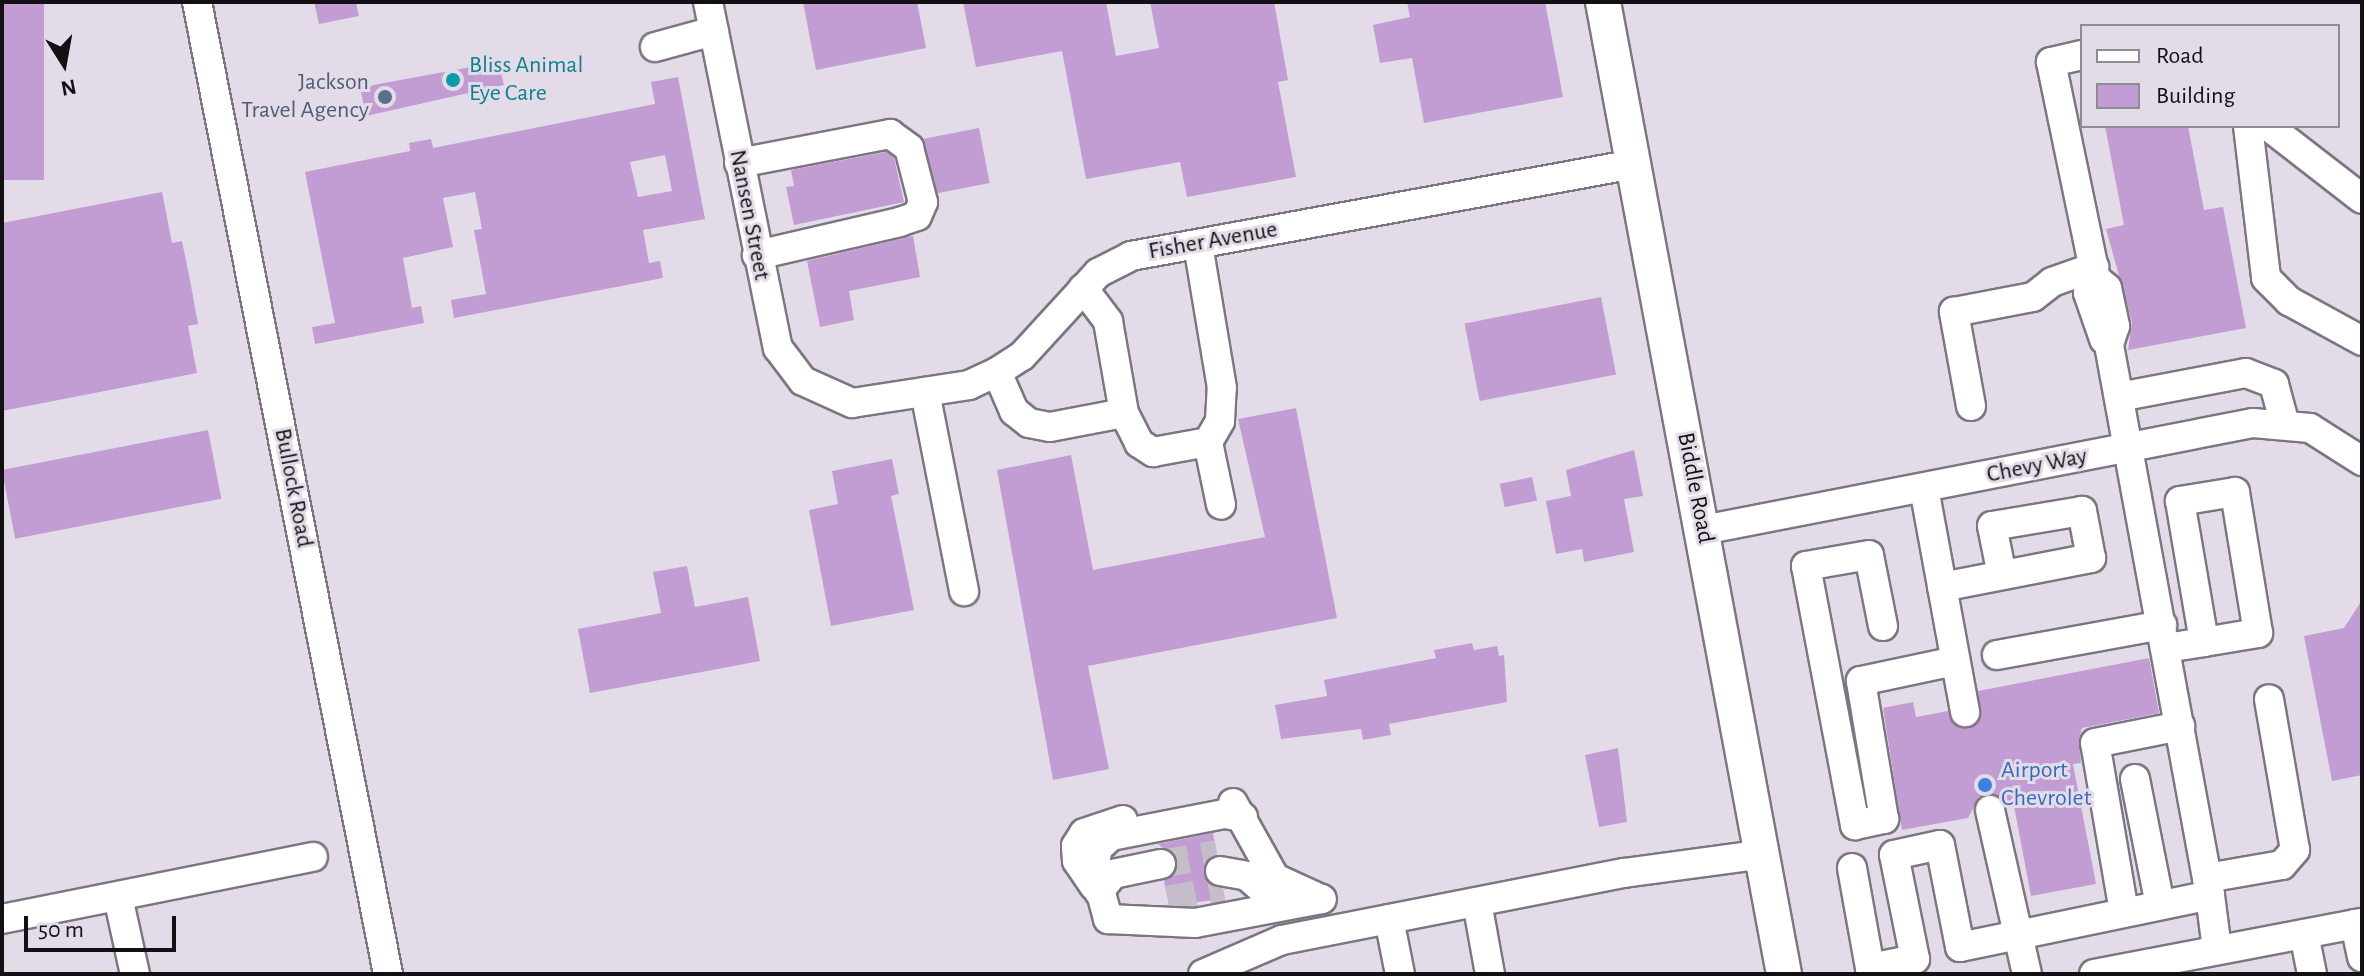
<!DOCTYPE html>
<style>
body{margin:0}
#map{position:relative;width:2364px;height:976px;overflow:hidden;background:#e4dbe8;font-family:"Alegreya Sans",sans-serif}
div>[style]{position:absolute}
.building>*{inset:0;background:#c29dd3;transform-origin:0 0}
.minor-tunnel>*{height:28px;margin-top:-14px;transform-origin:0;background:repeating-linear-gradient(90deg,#c5bdc8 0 28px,transparent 0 42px)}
.roads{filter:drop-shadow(2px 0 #7d7581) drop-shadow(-2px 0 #7d7581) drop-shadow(0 2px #7d7581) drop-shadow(0 -2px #7d7581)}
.minor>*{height:28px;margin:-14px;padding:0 14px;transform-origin:14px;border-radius:14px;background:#fff}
.major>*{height:34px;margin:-17px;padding:0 17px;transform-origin:17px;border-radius:17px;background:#fff}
.dots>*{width:22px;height:22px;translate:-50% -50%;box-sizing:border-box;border:4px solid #e4dbe8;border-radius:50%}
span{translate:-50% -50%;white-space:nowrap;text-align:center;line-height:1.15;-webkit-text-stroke:6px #e4dbe8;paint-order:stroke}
.culture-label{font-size:24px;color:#0d838f}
.left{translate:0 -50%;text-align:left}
.service-label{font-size:24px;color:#4e5e75}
.right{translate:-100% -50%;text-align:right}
.street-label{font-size:24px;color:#131014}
.shop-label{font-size:24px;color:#366cbe}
.frame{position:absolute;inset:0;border:4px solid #131014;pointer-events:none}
.legend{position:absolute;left:2080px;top:24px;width:260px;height:104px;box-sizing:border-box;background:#e4dbe8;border:2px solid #908a93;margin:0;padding:10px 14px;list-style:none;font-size:24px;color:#131014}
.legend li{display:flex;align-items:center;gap:16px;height:40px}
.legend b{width:40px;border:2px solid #908a93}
.north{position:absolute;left:24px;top:24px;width:80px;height:80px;-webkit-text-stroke:6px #e4dbe8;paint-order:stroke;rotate:169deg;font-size:22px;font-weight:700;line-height:32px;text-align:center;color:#131014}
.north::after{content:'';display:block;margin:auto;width:28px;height:36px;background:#131014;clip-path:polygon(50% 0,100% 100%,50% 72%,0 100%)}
.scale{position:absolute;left:24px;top:916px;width:152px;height:36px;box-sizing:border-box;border:4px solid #131014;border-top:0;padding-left:10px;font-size:24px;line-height:28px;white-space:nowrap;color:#131014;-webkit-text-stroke:6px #e4dbe8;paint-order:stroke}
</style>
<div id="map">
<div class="building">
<div style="left:2px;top:2px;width:42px;height:178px"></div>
<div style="clip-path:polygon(314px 2px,356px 2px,359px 16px,319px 24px)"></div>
<div style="clip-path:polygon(803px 2px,917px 2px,926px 48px,816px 70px)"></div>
<div style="clip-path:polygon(963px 2px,1106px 2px,1116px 56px,1159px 48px,1150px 2px,1274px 2px,1288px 80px,1278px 82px,1296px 177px,1187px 197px,1180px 162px,1086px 179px,1062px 51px,976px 67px)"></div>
<div style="clip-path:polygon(1407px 2px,1545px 2px,1563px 97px,1424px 123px,1412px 58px,1380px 63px,1373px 25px,1410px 17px)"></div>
<div style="clip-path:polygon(498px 62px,504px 85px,366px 116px,361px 92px,373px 85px)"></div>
<div style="clip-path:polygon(evenodd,678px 77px,705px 219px,643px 230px,649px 263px,660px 261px,663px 278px,454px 318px,451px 300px,486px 294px,474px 230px,482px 229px,475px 192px,443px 198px,453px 247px,403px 258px,412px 308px,421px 306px,424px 323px,315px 344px,312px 327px,335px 323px,305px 172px,410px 151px,409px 143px,431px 139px,433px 148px,655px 104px,651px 82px,678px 77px,665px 155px,672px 191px,638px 197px,630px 162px,665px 155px)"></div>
<div style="clip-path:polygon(2105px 126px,2188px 126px,2204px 210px,2223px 207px,2246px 328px,2128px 350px,2132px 322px,2106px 229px,2124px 225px)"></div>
<div style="left:979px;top:128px;width:56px;height:56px;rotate:79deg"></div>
<div style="clip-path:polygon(886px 152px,894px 158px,904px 202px,794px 225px,786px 187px,794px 186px,791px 170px)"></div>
<div style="clip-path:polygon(162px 192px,172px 243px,182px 241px,190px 280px,198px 324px,188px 326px,197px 373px,2px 411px,2px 223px)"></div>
<div style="clip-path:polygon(913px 236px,920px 277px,849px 291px,854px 320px,820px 327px,807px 261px)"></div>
<div style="left:1601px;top:297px;width:79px;height:139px;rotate:79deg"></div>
<div style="clip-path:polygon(1296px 408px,1337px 618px,1088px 666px,1109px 769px,1053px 780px,997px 470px,1071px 455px,1093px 570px,1265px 537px,1238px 419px)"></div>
<div style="left:208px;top:430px;width:70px;height:210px;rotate:79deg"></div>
<div style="clip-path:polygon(1634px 450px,1643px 496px,1624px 499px,1634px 552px,1584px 562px,1582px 549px,1556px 554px,1546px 501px,1571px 496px,1566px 470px)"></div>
<div style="clip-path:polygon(892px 459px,899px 494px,891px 496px,914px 610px,831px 626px,809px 510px,838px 504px,832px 471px)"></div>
<div style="left:1532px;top:477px;width:24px;height:33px;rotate:78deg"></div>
<div style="clip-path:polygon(687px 566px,695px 607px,748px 597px,760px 661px,590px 693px,578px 629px,661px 613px,653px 572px)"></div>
<div style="clip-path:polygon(2362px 600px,2362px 775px,2332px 781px,2304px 636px,2344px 628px)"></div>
<div style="clip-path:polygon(1472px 643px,1474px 650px,1497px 646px,1499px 656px,1504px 655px,1507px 702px,1389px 724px,1391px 735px,1363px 740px,1361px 729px,1281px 739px,1275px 705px,1327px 696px,1324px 680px,1436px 658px,1434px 650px)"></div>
<div style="clip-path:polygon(2149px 658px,2159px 713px,2082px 728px,2079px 738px,2081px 763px,2073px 764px,2096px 884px,2031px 896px,2014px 806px,2007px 807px,1994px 794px,1979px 797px,1968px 818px,1902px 830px,1883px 708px,1913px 702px,1916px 717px,1948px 711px,1953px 724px,1969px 728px,1981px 717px,1978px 691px)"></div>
<div style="clip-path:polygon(1618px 748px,1627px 822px,1599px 827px,1585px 755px)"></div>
<div style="clip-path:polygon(1213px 833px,1217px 855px,1207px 861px,1204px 876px,1223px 889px,1225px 899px,1169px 905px,1164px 881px,1178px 861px,1158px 844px)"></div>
</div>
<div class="minor-tunnel">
<div style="left:1161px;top:864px;width:57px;rotate:-10.1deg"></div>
<div style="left:1168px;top:900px;width:56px;rotate:-11.3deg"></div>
</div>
<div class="roads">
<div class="minor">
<div style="left:197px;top:2px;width:991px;rotate:78.88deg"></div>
<div style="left:708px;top:2px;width:353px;rotate:78.6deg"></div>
<div style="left:778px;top:348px;width:41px;rotate:52.9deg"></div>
<div style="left:803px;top:381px;width:54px;rotate:24.2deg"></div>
<div style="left:852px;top:403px;width:118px;rotate:-8.7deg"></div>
<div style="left:969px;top:385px;width:31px;rotate:-25deg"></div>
<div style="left:997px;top:372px;width:30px;rotate:-33deg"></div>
<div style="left:1022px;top:356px;width:113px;rotate:-47.5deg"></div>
<div style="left:1098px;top:273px;width:37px;rotate:-27deg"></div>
<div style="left:1131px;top:256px;width:511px;rotate:-10.36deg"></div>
<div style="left:655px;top:47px;width:61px;rotate:-15.2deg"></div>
<div style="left:2082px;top:55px;width:32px;rotate:167deg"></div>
<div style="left:2051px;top:62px;width:222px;rotate:78.3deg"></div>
<div style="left:2096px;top:279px;width:16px;rotate:120deg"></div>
<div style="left:2088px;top:293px;width:49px;rotate:70.8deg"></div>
<div style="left:2248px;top:126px;width:153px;rotate:83.2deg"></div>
<div style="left:2266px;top:278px;width:33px;rotate:45deg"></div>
<div style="left:2289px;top:301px;width:83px;rotate:28.7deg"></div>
<div style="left:2268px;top:126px;width:119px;rotate:37.8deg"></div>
<div style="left:739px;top:163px;width:154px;rotate:-10.9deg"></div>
<div style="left:890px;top:134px;width:24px;rotate:36deg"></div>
<div style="left:909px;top:148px;width:56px;rotate:75.5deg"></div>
<div style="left:923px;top:202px;width:15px;rotate:113deg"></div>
<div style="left:917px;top:216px;width:18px;rotate:161deg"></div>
<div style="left:900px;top:222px;width:147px;rotate:167deg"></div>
<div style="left:2096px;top:279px;width:14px;rotate:39deg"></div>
<div style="left:2107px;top:288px;width:39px;rotate:78deg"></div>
<div style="left:2115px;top:326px;width:20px;rotate:108deg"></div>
<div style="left:2109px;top:345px;width:559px;rotate:79.59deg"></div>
<div style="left:997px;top:372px;width:43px;rotate:66.4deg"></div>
<div style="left:1014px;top:411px;width:19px;rotate:39deg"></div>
<div style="left:1029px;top:423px;width:21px;rotate:11deg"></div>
<div style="left:1050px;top:427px;width:75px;rotate:-10.7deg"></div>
<div style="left:1124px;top:413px;width:93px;rotate:-99.9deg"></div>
<div style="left:1108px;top:321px;width:41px;rotate:-127.1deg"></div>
<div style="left:925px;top:392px;width:203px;rotate:78.9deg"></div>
<div style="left:2119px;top:397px;width:129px;rotate:-10.7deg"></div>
<div style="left:2246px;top:373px;width:30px;rotate:21deg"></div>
<div style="left:2274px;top:384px;width:38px;rotate:75deg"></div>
<div style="left:1971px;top:406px;width:96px;rotate:-100.3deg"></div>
<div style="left:1954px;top:312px;width:80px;rotate:-10.8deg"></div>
<div style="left:2033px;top:297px;width:24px;rotate:-38deg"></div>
<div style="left:2052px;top:282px;width:45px;rotate:-19.7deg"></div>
<div style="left:1124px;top:413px;width:34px;rotate:63deg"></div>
<div style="left:1139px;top:443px;width:17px;rotate:33deg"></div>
<div style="left:1153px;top:452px;width:56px;rotate:-10.3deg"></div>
<div style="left:1208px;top:442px;width:24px;rotate:-60deg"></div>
<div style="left:1220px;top:421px;width:33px;rotate:-87deg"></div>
<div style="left:1222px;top:388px;width:146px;rotate:-99.5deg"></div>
<div style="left:1208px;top:442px;width:64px;rotate:78.3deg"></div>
<div style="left:1924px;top:488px;width:228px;rotate:79.6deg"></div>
<div style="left:1703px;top:530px;width:560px;rotate:-11.01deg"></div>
<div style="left:2253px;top:423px;width:57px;rotate:5deg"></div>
<div style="left:2310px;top:428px;width:62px;rotate:32.4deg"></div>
<div style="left:1942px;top:587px;width:152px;rotate:-11deg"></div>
<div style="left:2091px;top:558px;width:48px;rotate:-100.8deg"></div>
<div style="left:2082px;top:511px;width:91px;rotate:170.5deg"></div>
<div style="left:1992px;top:526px;width:50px;rotate:78.5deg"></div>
<div style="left:1883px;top:626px;width:72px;rotate:-101.2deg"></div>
<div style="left:1869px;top:555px;width:64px;rotate:170.1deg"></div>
<div style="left:1806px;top:566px;width:264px;rotate:79.3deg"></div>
<div style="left:1855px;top:825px;width:30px;rotate:-12deg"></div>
<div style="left:1884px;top:819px;width:140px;rotate:-99.5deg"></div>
<div style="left:1861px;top:681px;width:96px;rotate:-12deg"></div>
<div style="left:2166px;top:648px;width:38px;rotate:-9deg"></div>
<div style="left:2204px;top:642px;width:55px;rotate:-9.5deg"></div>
<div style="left:2258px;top:633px;width:143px;rotate:-99.3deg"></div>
<div style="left:2235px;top:492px;width:56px;rotate:170.7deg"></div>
<div style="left:2180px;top:501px;width:143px;rotate:80.3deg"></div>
<div style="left:1997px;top:655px;width:168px;rotate:-10.3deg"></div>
<div style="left:2135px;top:779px;width:128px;rotate:78.8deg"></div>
<div style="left:1233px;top:803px;width:86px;rotate:60.8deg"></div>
<div style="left:1275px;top:878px;width:51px;rotate:24.5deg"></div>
<div style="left:1990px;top:810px;width:168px;rotate:77.3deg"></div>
<div style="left:1243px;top:817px;width:19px;rotate:-171deg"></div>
<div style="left:1224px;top:814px;width:115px;rotate:169deg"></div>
<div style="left:1111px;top:836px;width:18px;rotate:137deg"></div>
<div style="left:1098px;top:848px;width:19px;rotate:102deg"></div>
<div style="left:1094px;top:867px;width:54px;rotate:74.9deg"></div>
<div style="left:1108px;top:919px;width:87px;rotate:2.6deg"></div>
<div style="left:1195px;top:923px;width:129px;rotate:-10.7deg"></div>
<div style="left:1852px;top:868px;width:102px;rotate:79.8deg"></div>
<div style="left:1870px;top:968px;width:46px;rotate:-11.3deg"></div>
<div style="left:1915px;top:959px;width:106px;rotate:-101.4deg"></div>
<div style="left:1894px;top:855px;width:47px;rotate:-12.3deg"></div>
<div style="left:1940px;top:845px;width:104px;rotate:78.9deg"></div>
<div style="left:1960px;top:947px;width:255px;rotate:-11.7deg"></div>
<div style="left:2210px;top:895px;width:55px;rotate:82.7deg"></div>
<div style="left:1220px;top:871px;width:27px;rotate:10deg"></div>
<div style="left:1247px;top:876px;width:43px;rotate:41.2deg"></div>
<div style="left:2207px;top:878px;width:76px;rotate:-9.8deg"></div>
<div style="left:2282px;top:865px;width:20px;rotate:-49deg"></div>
<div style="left:2295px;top:850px;width:153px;rotate:-99.8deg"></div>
<div style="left:1094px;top:886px;width:30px;rotate:-124deg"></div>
<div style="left:1077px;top:861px;width:15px;rotate:-94deg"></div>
<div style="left:1076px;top:846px;width:15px;rotate:-58deg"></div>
<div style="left:1084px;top:833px;width:41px;rotate:-18.4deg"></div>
<div style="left:1099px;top:892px;width:23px;rotate:-52deg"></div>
<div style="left:1113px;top:874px;width:49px;rotate:-11.8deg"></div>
<div style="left:118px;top:897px;width:79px;rotate:77.6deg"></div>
<div style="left:1477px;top:902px;width:73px;rotate:79.8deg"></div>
<div style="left:2124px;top:912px;width:171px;rotate:-99.7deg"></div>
<div style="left:2095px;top:743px;width:87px;rotate:-11.3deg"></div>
<div style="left:2px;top:919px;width:317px;rotate:-11.3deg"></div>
<div style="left:1389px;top:919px;width:56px;rotate:78.7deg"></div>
<div style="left:2355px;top:924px;width:34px;rotate:78deg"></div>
<div style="left:2304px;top:934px;width:41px;rotate:78.7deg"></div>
<div style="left:1203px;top:974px;width:86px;rotate:-23.3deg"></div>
<div style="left:1282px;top:940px;width:349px;rotate:-11.1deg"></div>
<div style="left:1624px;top:873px;width:141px;rotate:-7.7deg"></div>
<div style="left:2094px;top:974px;width:273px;rotate:-10.8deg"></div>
</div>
<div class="major">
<div style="left:1603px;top:2px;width:989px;rotate:79.45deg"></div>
</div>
</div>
<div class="dots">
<div style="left:453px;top:80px;background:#0f9aa8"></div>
<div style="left:385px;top:97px;background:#5c6f8a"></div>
<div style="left:1985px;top:785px;background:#3f7fe0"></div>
</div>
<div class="culture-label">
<span class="left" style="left:469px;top:80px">Bliss Animal<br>Eye Care</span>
</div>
<div class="service-label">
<span class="right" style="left:369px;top:97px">Jackson<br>Travel Agency</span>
</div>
<div class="street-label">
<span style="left:749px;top:215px;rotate:79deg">Nansen Street</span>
<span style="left:1213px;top:241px;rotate:-10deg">Fisher Avenue</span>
<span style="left:2037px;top:466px;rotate:-11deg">Chevy Way</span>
<span style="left:293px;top:488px;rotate:79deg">Bullock Road</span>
<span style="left:1695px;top:488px;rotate:79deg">Biddle Road</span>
</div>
<div class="shop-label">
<span class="left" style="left:2001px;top:785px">Airport<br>Chevrolet</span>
</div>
<div class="frame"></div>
<ul class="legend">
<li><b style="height:10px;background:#fff"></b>Road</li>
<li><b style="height:22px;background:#c29dd3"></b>Building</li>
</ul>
<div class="north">N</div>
<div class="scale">50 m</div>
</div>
